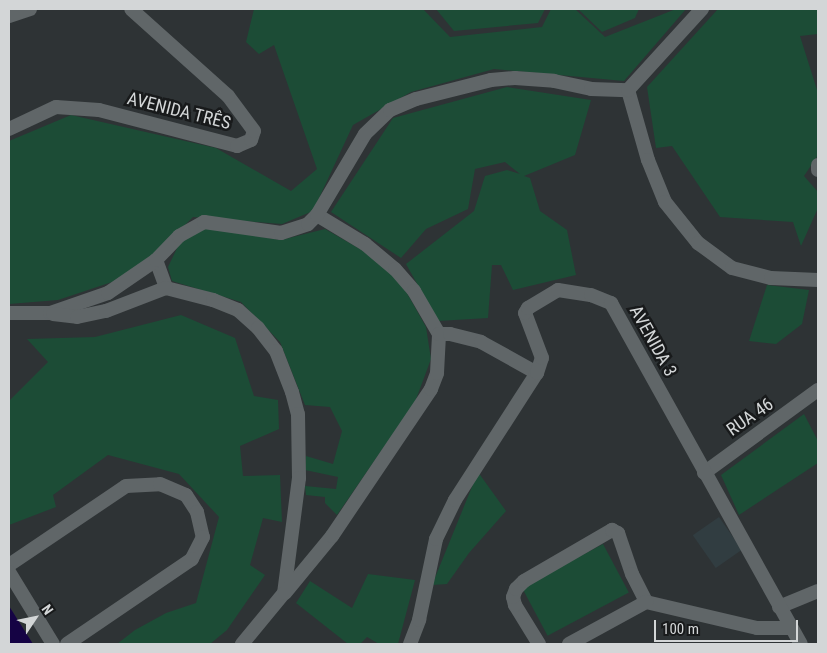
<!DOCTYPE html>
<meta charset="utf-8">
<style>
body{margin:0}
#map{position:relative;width:827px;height:653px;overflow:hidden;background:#2e3335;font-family:"Roboto Condensed",sans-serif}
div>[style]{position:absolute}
.built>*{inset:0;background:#313d41;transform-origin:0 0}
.green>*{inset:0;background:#1c4c36;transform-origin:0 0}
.water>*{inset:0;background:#150344}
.minor>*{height:14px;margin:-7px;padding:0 7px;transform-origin:7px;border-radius:7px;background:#606668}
span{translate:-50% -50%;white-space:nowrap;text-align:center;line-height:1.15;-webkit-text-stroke:5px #181a1b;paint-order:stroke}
.street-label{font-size:18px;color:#d3d6d7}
.frame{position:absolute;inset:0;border:10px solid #d3d6d7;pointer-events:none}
.north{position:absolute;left:10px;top:593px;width:50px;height:50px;-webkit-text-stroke:4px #181a1b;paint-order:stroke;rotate:56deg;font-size:14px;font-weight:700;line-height:20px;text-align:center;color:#d3d6d7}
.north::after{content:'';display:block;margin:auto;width:18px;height:22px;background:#d3d6d7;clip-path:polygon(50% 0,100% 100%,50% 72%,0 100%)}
.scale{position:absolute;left:654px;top:620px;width:144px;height:22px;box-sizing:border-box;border:2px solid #d3d6d7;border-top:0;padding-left:6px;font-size:15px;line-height:18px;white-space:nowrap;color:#d3d6d7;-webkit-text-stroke:4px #181a1b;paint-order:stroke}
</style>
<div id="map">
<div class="built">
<div style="left:719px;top:517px;width:40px;height:32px;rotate:55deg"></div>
</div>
<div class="green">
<div style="clip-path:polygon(254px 9px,423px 9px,450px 37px,542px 27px,551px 9px,575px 9px,605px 37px,676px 9px,686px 9px,624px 81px,494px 69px,411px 92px,353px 125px,313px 211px,282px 224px,193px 217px,136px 274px,58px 300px,9px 304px,9px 141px,71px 115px,216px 148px,291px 191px,317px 169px,274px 45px,259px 54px,246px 42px)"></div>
<div style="clip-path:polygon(436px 9px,545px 9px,538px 23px,454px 31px)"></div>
<div style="clip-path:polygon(578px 9px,639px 9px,635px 18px,602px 32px)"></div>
<div style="clip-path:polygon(718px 9px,818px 9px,818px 34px,800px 36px,818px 93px,818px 155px,804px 176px,818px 192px,818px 208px,801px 246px,793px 222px,720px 217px,672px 146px,656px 148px,647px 87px)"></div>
<div style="clip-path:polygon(507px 87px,591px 100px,575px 155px,524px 176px,530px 178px,540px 211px,567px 230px,576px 275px,513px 290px,501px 265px,492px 265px,488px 318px,438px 321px,406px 264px,474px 211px,485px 176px,507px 170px,520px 174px,505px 162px,475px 169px,468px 209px,426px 229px,401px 258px,331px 212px,393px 118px)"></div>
<div style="clip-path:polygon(205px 228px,281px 240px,325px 229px,381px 261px,403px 286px,426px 327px,431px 359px,415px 402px,337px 515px,325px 503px,325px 497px,306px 495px,305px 486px,336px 489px,338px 477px,305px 470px,306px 456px,333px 464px,342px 431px,330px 407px,305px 405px,280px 342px,241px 302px,172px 281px,168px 267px,181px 240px)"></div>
<div style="clip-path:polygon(767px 285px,809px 290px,802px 324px,776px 344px,749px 341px)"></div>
<div style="clip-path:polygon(181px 315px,235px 338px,254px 396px,278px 400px,279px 429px,240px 446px,243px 476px,280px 475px,282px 522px,263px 518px,250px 565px,265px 575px,227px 630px,210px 644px,117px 644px,135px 630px,166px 613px,196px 603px,219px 517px,179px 474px,108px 455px,53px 495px,56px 507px,9px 525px,9px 401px,48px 362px,27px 339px,95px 337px)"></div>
<div style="clip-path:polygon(804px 414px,818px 441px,818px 463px,739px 515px,721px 475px)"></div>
<div style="clip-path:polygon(478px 472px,506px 511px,469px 553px,447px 584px,432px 585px)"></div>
<div style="left:603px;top:544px;width:55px;height:92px;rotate:62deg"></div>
<div style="clip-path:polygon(368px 574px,415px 580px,398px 644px,379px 644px,367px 637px,360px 644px,348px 644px,296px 603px,310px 581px,352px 608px)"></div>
</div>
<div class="water">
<div style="clip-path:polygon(9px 606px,33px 644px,9px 644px)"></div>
</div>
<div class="minor">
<div style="left:9px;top:16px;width:22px;rotate:-18deg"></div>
<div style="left:628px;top:90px;width:73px;rotate:74.1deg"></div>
<div style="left:648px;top:160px;width:45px;rotate:68deg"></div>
<div style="left:665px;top:202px;width:53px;rotate:51.2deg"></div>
<div style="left:698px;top:243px;width:42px;rotate:36.3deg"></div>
<div style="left:732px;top:268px;width:40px;rotate:14.4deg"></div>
<div style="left:771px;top:278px;width:47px;rotate:2.4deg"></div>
<div style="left:9px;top:129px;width:52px;rotate:-25.1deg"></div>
<div style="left:56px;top:107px;width:43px;rotate:4deg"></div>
<div style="left:99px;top:110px;width:143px;rotate:14.6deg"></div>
<div style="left:237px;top:146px;width:15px;rotate:-23deg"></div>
<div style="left:251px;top:140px;width:9px;rotate:-72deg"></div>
<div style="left:254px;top:131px;width:44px;rotate:-126.6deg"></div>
<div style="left:228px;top:96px;width:130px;rotate:-138.1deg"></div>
<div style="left:818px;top:165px;width:5px;rotate:90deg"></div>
<div style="left:317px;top:215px;width:56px;rotate:31.1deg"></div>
<div style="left:365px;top:244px;width:39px;rotate:40deg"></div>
<div style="left:395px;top:269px;width:29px;rotate:49deg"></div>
<div style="left:414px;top:291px;width:50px;rotate:59.8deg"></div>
<div style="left:156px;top:260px;width:30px;rotate:70deg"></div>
<div style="left:166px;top:288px;width:49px;rotate:14.3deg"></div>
<div style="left:213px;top:300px;width:27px;rotate:22deg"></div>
<div style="left:238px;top:310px;width:27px;rotate:42deg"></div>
<div style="left:258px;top:328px;width:29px;rotate:52deg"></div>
<div style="left:276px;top:351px;width:44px;rotate:68.7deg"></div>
<div style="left:292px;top:392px;width:23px;rotate:75deg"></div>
<div style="left:298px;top:414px;width:64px;rotate:89.1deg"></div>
<div style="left:299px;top:478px;width:116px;rotate:97.4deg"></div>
<div style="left:284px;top:593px;width:66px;rotate:129.5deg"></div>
<div style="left:9px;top:313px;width:41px"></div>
<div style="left:50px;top:313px;width:61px;rotate:-19deg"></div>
<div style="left:108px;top:293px;width:58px;rotate:-34.5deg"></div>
<div style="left:156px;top:260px;width:33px;rotate:-46deg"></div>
<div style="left:179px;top:236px;width:29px;rotate:-29deg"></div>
<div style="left:204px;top:222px;width:78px;rotate:8.1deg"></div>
<div style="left:281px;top:233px;width:28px;rotate:-18deg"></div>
<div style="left:308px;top:224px;width:13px;rotate:-45deg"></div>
<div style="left:317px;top:215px;width:94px;rotate:-59.3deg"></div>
<div style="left:365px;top:134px;width:35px;rotate:-44deg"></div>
<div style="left:390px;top:110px;width:28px;rotate:-23deg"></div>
<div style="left:416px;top:99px;width:77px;rotate:-14.2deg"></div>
<div style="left:491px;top:80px;width:24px;rotate:-5deg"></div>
<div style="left:515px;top:78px;width:39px;rotate:4deg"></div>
<div style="left:554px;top:81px;width:38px;rotate:12deg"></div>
<div style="left:591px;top:89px;width:37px;rotate:2deg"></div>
<div style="left:628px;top:90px;width:110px;rotate:-47.6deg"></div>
<div style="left:53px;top:314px;width:24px;rotate:7deg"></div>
<div style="left:77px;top:317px;width:30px;rotate:-12deg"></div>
<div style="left:106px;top:311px;width:64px;rotate:-21deg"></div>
<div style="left:704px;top:473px;width:141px;rotate:-36.1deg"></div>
<div style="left:9px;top:565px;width:141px;rotate:-34deg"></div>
<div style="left:126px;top:486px;width:34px;rotate:-3deg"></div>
<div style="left:160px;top:484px;width:28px;rotate:23deg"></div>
<div style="left:186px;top:495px;width:20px;rotate:57deg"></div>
<div style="left:197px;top:512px;width:26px;rotate:77deg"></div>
<div style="left:203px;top:537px;width:25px;rotate:117deg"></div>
<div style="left:192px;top:559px;width:151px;rotate:145.8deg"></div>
<div style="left:9px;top:572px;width:84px;rotate:58.6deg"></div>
<div style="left:285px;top:593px;width:74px;rotate:-50.5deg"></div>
<div style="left:332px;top:536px;width:177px;rotate:-56deg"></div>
<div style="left:431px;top:389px;width:17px;rotate:-69deg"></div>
<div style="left:437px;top:373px;width:39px;rotate:-87deg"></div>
<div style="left:439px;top:334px;width:11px"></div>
<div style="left:450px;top:334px;width:32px;rotate:14deg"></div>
<div style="left:481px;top:342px;width:64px;rotate:29deg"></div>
<div style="left:779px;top:607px;width:42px;rotate:-22.3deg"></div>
<div style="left:410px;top:644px;width:26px;rotate:-69deg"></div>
<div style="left:419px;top:620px;width:83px;rotate:-78.1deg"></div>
<div style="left:436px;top:539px;width:43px;rotate:-64deg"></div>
<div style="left:455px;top:500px;width:151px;rotate:-57.2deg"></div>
<div style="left:537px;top:373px;width:16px;rotate:-72deg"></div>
<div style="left:542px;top:358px;width:48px;rotate:-110.7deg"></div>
<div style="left:525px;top:313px;width:6px;rotate:-59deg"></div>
<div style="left:528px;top:308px;width:35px;rotate:-31deg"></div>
<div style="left:558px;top:290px;width:33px;rotate:9deg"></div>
<div style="left:591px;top:295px;width:22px;rotate:22deg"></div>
<div style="left:611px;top:303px;width:390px;rotate:60.9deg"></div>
<div style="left:539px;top:644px;width:46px;rotate:-121.6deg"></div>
<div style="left:515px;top:605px;width:8px;rotate:-104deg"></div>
<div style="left:513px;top:597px;width:9px;rotate:-69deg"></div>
<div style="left:516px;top:589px;width:11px;rotate:-45deg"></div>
<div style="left:524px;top:581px;width:102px;rotate:-30.1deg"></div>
<div style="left:612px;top:530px;width:7px;rotate:27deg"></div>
<div style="left:618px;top:533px;width:43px;rotate:71.1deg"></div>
<div style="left:632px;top:574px;width:31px;rotate:63deg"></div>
<div style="left:646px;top:602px;width:114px;rotate:13.2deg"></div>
<div style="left:757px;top:628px;width:34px"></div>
<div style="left:569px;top:644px;width:88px;rotate:-28.6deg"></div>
</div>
<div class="street-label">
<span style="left:179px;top:111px;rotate:14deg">AVENIDA TRÊS</span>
<span style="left:653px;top:341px;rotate:61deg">AVENIDA 3</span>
<span style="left:750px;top:417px;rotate:-35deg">RUA 46</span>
</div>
<div class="frame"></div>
<div class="north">N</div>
<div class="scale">100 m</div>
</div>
